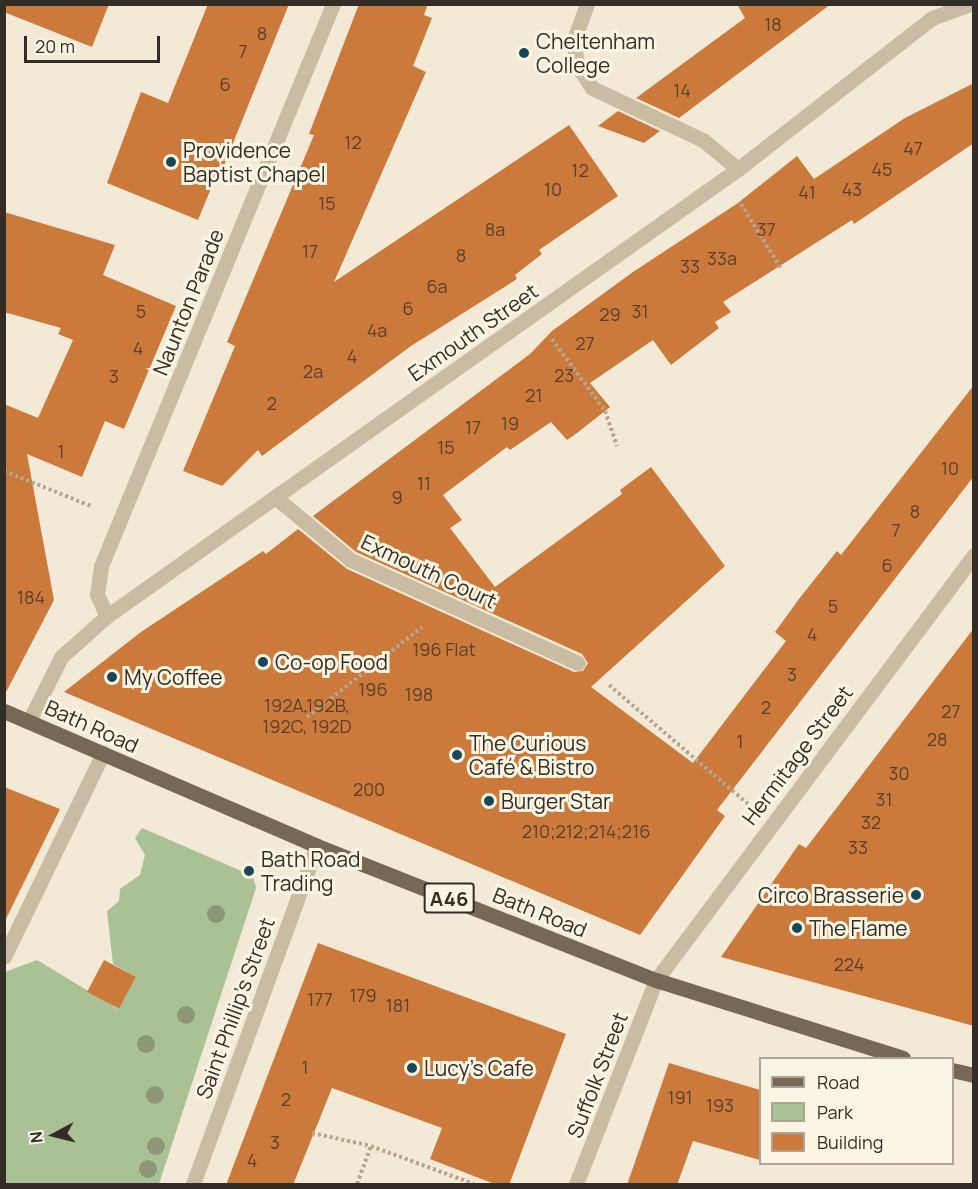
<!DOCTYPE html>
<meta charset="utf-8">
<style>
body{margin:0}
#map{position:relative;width:978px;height:1189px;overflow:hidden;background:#f2ead7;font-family:Manrope,sans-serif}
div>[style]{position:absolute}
.green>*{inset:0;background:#aac196}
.building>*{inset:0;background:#cb7a3b;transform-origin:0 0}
.path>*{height:4px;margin-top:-2px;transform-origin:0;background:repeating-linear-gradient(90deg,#b6a68d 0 3px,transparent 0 6px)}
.minor>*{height:15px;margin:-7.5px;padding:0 7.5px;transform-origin:7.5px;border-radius:7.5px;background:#cabca2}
.major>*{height:15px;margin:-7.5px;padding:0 7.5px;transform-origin:7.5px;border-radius:7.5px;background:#776755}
.trees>*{width:18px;height:18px;margin:-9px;border-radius:50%;background:#8d9777}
.dots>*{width:16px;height:16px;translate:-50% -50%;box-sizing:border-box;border:3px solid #faf4e3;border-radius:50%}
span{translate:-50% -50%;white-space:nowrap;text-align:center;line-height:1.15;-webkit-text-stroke:6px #faf4e3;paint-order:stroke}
.number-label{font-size:18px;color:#5a402a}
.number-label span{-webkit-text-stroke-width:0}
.shield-label span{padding:2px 4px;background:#faf4e3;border:2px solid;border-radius:4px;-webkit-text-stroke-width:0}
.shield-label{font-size:20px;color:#342d25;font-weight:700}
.poi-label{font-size:21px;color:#342d25}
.left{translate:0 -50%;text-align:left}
.right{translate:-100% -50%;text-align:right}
.street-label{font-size:21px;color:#342d25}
.frame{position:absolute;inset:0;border:6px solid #342d25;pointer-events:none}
.legend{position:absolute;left:759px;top:1057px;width:195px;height:108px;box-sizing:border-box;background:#faf4e3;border:2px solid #aba497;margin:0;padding:8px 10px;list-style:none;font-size:18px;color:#342d25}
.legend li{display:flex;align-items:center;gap:12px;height:30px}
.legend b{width:30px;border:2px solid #aba497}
.north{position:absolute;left:24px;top:1105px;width:60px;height:60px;-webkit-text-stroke:4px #faf4e3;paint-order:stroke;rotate:263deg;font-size:16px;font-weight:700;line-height:24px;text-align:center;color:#342d25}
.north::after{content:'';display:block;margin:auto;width:21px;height:27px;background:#342d25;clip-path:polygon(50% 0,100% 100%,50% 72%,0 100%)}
.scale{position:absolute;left:24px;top:36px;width:136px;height:27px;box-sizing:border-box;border:3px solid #342d25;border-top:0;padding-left:8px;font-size:18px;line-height:21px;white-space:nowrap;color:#342d25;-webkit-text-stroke:4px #faf4e3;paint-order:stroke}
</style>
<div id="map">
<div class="green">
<div style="clip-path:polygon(142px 828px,253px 876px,256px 888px,159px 1184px,5px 1184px,5px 972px,37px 960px,118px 1009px,135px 977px,113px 964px,107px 911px,119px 901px,120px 889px,140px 875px,145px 855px,135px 838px)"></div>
</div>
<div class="building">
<div style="clip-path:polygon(4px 4px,109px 4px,92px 47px,4px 12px)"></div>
<div style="clip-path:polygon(208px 4px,289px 4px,217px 183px,214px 181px,198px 220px,107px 183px,141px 92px,168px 103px)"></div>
<div style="clip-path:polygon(359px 4px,428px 4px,424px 15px,432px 18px,413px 66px,426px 72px,334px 282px,569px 125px,618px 196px,539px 250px,542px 254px,515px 275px,517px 279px,411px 346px,262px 456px,258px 450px,222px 486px,183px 471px,235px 346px,227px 342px,314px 135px,309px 134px)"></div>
<div style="clip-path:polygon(737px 4px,831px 4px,679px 118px,636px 98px,745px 18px)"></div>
<div style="clip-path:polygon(974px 83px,974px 143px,854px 224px,852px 220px,723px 302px,731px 312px,715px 322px,719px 328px,671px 365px,653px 340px,590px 383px,610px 407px,577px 433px,567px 440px,551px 422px,510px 450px,507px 447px,443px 495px,462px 520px,450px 528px,495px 587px,622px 494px,620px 490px,651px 467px,725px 566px,591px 687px,693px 763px,786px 641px,775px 632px,799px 599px,837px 551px,841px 555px,974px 385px,974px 476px,717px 810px,725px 816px,640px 935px,64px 692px,141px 632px,263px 551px,266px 554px,298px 529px,347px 569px,574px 672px,583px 671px,588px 663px,582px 654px,356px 552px,313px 516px,530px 354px,552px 331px,633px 272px,738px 203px,797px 156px,814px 179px,905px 118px)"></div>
<div style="clip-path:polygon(618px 111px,660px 131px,644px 143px,598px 126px)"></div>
<div style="clip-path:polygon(4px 212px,115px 245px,103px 275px,176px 306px,124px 429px,105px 421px,82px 477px,27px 454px,54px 600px,4px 696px,4px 404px,38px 418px,73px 340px,58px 334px,61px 328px,4px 312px)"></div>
<div style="clip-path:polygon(974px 628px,974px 1026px,721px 957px,799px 844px,806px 848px)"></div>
<div style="clip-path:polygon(4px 787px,60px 809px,4px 923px)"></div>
<div style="clip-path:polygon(318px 943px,566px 1034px,509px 1185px,497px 1185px,430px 1159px,442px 1128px,332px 1088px,293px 1185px,226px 1185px)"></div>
<div style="left:104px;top:960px;width:36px;height:36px;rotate:28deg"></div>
<div style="clip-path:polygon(669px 1063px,760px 1090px,760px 1160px,693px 1141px,677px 1185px,627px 1185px)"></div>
</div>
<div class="path">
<div style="left:741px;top:204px;width:78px;rotate:58.2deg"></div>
<div style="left:552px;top:339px;width:89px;rotate:53.6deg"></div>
<div style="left:605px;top:411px;width:37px;rotate:71deg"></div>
<div style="left:4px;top:471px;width:96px;rotate:22deg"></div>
<div style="left:609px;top:685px;width:183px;rotate:40.6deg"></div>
<div style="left:307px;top:717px;width:146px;rotate:-38deg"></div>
<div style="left:312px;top:1133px;width:60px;rotate:12.4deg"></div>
<div style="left:371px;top:1146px;width:110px;rotate:20.3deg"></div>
<div style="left:357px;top:1184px;width:40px;rotate:-69.8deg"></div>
</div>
<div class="minor">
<div style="left:587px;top:4px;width:35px;rotate:110deg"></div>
<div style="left:575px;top:37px;width:14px;rotate:90deg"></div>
<div style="left:575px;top:51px;width:14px;rotate:82deg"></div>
<div style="left:577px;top:65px;width:27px;rotate:57deg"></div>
<div style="left:592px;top:88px;width:123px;rotate:25.1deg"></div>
<div style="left:703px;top:140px;width:45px;rotate:39.6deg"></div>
<div style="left:275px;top:497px;width:99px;rotate:39.7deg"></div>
<div style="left:351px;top:560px;width:249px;rotate:24.4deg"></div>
<div style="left:107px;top:616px;width:23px;rotate:-115deg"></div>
<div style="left:97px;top:595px;width:29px;rotate:-82deg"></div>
<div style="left:101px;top:566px;width:608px;rotate:-67.57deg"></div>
<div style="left:29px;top:721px;width:72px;rotate:-63.4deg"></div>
<div style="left:61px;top:657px;width:62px;rotate:-41.7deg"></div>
<div style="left:107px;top:616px;width:773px;rotate:-35.31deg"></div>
<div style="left:738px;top:169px;width:246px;rotate:-37.9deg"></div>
<div style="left:932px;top:18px;width:40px;rotate:-20.2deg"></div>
<div style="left:4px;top:957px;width:227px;rotate:-64.1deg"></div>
<div style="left:193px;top:1184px;width:360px;rotate:-69.9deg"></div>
<div style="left:576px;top:1184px;width:219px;rotate:-68.6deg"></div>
<div style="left:656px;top:980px;width:531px;rotate:-53.19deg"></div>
</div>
<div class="major">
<div style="left:4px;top:711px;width:341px;rotate:23.3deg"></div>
<div style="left:317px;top:846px;width:365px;rotate:21.6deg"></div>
<div style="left:656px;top:980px;width:259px;rotate:17.5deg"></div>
<div style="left:952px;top:1070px;width:23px;rotate:13deg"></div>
</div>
<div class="trees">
<div style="left:216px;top:914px"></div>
<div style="left:186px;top:1015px"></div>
<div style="left:146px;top:1044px"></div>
<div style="left:155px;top:1095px"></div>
<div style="left:156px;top:1146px"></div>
<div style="left:148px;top:1169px"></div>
</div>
<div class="dots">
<div style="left:524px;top:53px;background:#194757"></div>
<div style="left:171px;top:162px;background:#194757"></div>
<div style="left:263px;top:662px;background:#194757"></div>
<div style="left:112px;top:677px;background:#194757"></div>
<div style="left:457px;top:755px;background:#194757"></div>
<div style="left:489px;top:801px;background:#194757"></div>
<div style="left:249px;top:871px;background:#194757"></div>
<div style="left:916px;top:895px;background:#194757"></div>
<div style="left:797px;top:928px;background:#194757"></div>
<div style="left:412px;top:1068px;background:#194757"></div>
</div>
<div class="number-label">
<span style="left:773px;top:24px">18</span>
<span style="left:262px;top:33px">8</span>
<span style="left:243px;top:51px">7</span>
<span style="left:225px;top:84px">6</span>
<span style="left:682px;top:90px">14</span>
<span style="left:353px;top:142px">12</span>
<span style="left:913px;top:148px">47</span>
<span style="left:882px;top:169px">45</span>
<span style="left:580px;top:170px">12</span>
<span style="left:553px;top:189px">10</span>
<span style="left:852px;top:189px">43</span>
<span style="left:807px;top:192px">41</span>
<span style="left:327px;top:203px">15</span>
<span style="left:495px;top:229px">8a</span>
<span style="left:766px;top:229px">37</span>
<span style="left:310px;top:251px">17</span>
<span style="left:461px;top:255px">8</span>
<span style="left:722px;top:258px">33a</span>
<span style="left:690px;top:266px">33</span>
<span style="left:437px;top:286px">6a</span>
<span style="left:408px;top:308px">6</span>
<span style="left:141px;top:311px">5</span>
<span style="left:640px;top:311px">31</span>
<span style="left:610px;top:314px">29</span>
<span style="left:377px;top:330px">4a</span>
<span style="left:585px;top:343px">27</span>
<span style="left:138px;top:348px">4</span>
<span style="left:352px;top:356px">4</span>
<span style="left:313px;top:371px">2a</span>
<span style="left:564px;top:375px">23</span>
<span style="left:114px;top:376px">3</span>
<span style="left:534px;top:395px">21</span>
<span style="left:272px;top:403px">2</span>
<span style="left:510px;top:423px">19</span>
<span style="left:473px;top:427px">17</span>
<span style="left:446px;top:447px">15</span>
<span style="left:61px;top:451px">1</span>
<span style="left:950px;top:468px">10</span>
<span style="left:424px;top:483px">11</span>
<span style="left:397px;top:497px">9</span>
<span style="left:915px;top:511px">8</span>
<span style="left:896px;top:530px">7</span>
<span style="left:887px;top:565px">6</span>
<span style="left:31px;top:597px">184</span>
<span style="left:833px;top:606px">5</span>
<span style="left:812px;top:634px">4</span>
<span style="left:444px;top:649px">196 Flat</span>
<span style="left:792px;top:674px">3</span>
<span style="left:373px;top:689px">196</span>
<span style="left:419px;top:694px">198</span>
<span style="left:307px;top:716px">192A,192B,<br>192C, 192D</span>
<span style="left:766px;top:707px">2</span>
<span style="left:951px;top:711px">27</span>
<span style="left:937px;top:739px">28</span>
<span style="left:740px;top:741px">1</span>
<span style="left:899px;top:773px">30</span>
<span style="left:369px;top:789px">200</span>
<span style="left:884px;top:799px">31</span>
<span style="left:871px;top:822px">32</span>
<span style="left:586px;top:831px">210;212;214;216</span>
<span style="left:858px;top:847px">33</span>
<span style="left:849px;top:964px">224</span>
<span style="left:363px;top:995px">179</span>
<span style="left:320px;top:999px">177</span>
<span style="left:398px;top:1005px">181</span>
<span style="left:305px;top:1067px">1</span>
<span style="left:680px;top:1097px">191</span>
<span style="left:286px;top:1099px">2</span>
<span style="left:720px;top:1105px">193</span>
<span style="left:275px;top:1142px">3</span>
<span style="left:252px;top:1160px">4</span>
</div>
<div class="shield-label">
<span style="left:449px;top:898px">A46</span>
</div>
<div class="poi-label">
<span class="left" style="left:536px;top:53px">Cheltenham<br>College</span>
<span class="left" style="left:183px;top:162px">Providence<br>Baptist Chapel</span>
<span class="left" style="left:275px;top:662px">Co-op Food</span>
<span class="left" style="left:124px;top:677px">My Coffee</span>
<span class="left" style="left:469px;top:755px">The Curious<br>Café &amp; Bistro</span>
<span class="left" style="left:501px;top:801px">Burger Star</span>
<span class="left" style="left:261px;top:871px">Bath Road<br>Trading</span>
<span class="right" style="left:904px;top:895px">Circo Brasserie</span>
<span class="left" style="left:809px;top:928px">The Flame</span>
<span class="left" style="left:424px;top:1068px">Lucy's Cafe</span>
</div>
<div class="street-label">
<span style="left:188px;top:302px;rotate:-68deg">Naunton Parade</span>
<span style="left:473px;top:332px;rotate:-35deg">Exmouth Street</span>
<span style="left:429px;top:571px;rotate:25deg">Exmouth Court</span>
<span style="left:92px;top:726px;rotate:24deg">Bath Road</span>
<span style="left:797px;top:755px;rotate:-53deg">Hermitage Street</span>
<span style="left:540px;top:912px;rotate:22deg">Bath Road</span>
<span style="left:235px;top:1008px;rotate:-70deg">Saint Phillip's Street</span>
<span style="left:597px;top:1075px;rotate:-69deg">Suffolk Street</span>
</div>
<div class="frame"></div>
<ul class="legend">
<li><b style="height:8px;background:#776755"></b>Road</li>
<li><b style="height:16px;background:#aac196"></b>Park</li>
<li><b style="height:16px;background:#cb7a3b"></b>Building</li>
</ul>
<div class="north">N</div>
<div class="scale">20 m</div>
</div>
